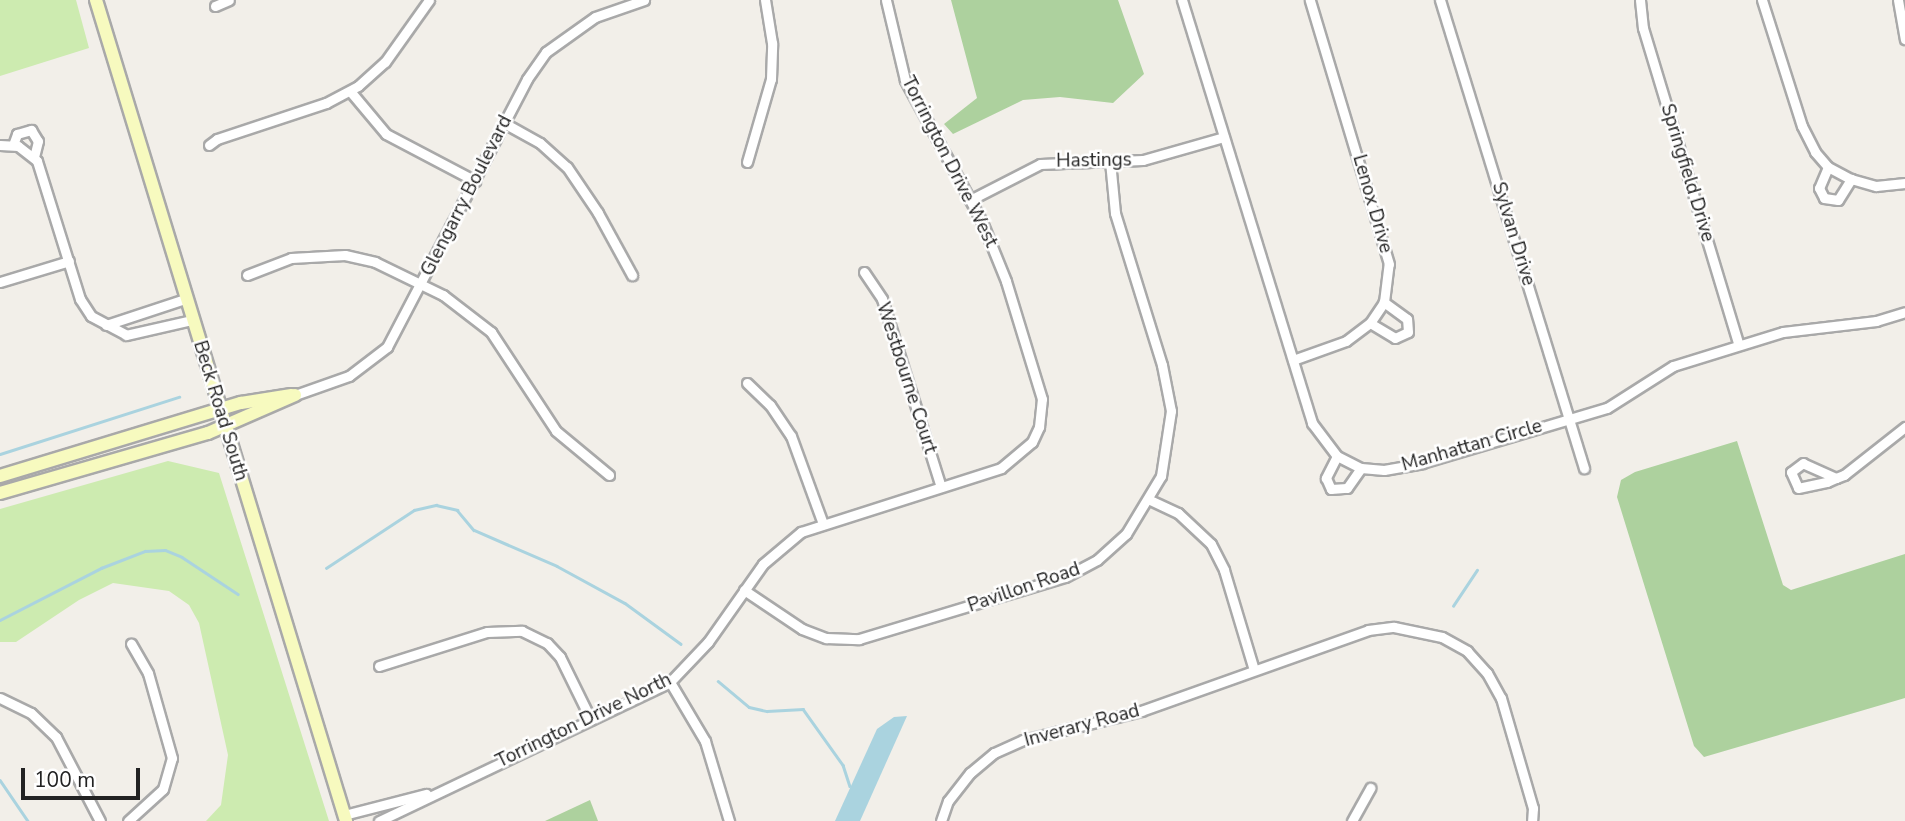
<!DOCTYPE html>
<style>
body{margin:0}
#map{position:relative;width:1905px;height:821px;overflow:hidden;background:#f2efe9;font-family:"Nunito Sans",sans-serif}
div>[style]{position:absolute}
.grass>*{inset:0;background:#cdebb0}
.forest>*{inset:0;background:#add19e}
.water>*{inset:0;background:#aad3df}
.stream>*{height:2.5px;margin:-1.25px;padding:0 1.25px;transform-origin:1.25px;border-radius:1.25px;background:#aad3df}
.roads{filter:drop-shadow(2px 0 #a9a9a9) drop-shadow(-2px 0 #a9a9a9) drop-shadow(0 2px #a9a9a9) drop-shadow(0 -2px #a9a9a9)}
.street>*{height:9px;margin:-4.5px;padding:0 4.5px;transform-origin:4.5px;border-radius:4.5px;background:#fff}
.secondary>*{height:12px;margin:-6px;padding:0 6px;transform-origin:6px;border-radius:6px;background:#f7fabf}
span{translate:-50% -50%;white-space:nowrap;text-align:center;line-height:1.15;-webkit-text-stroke:5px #fff;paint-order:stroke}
.street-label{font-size:19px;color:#222}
.scale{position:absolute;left:21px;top:768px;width:119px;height:32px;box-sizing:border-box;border:4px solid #222;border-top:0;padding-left:9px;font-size:21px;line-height:24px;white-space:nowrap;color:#222;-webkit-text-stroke:5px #fff;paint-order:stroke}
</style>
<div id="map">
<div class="grass">
<div style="clip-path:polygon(0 0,76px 0,89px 48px,0 76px)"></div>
<div style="clip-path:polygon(168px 461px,219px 473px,329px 821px,206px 821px,221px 805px,228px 755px,199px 623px,189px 605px,169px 591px,113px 583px,79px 600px,16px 642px,0 642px,0 509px)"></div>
</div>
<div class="forest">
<div style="clip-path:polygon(951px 0,1118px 0,1144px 74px,1113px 103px,1060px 97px,1023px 100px,953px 134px,944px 124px,977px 98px)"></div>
<div style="clip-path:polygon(1737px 441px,1783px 585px,1791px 590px,1905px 554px,1905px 698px,1704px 757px,1694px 746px,1617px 497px,1621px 480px,1635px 472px)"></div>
<div style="clip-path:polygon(590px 800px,598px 821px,545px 821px)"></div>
</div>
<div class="water">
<div style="clip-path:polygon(907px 716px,860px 821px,835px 821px,877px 729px,894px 717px)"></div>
</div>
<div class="stream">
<div style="left:0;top:454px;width:188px;rotate:-17.7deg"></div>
<div style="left:326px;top:568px;width:105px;rotate:-33.4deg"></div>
<div style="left:414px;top:510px;width:23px;rotate:-13deg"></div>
<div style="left:436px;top:505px;width:22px;rotate:13deg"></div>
<div style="left:457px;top:510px;width:26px;rotate:50deg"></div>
<div style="left:474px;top:530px;width:90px;rotate:23.4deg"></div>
<div style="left:557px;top:566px;width:77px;rotate:28.6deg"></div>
<div style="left:625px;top:603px;width:69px;rotate:36.2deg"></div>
<div style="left:1453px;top:606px;width:43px;rotate:-56.3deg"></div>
<div style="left:0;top:620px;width:114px;rotate:-27.2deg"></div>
<div style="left:101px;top:568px;width:47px;rotate:-21.1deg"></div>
<div style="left:145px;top:551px;width:20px;rotate:-3deg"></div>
<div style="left:165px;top:550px;width:18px;rotate:22deg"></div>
<div style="left:182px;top:557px;width:67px;rotate:33.5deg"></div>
<div style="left:718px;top:681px;width:40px;rotate:40deg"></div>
<div style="left:749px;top:707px;width:18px;rotate:13deg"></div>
<div style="left:767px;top:711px;width:36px;rotate:-3deg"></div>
<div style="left:803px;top:709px;width:69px;rotate:54.5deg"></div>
<div style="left:843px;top:765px;width:22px;rotate:72deg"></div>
<div style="left:0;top:780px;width:50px;rotate:55.7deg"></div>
</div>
<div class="roads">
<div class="street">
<div style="left:1182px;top:0;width:443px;rotate:72.9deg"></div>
<div style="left:1312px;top:423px;width:41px;rotate:52.9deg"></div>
<div style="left:1337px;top:456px;width:27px;rotate:27deg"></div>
<div style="left:1361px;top:468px;width:23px;rotate:5deg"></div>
<div style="left:1384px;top:470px;width:39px;rotate:-10deg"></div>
<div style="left:1422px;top:463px;width:193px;rotate:-16.6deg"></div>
<div style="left:1607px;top:408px;width:78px;rotate:-32.5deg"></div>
<div style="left:1673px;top:366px;width:115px;rotate:-17.2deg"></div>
<div style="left:1783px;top:332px;width:94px;rotate:-6.7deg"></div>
<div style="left:1876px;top:321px;width:30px;rotate:-17deg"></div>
<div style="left:1440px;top:0;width:490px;rotate:72.9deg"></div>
<div style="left:1640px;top:0;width:28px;rotate:84deg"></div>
<div style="left:1643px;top:28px;width:331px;rotate:73.2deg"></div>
<div style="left:1762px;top:0;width:132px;rotate:72.4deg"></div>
<div style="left:1802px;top:126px;width:29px;rotate:63deg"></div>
<div style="left:1815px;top:152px;width:20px;rotate:49deg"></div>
<div style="left:1828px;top:167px;width:26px;rotate:28deg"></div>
<div style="left:1851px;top:179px;width:26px;rotate:16deg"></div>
<div style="left:1876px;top:186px;width:29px;rotate:-6deg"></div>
<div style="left:1898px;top:0;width:40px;rotate:80deg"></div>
<div style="left:215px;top:6px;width:15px;rotate:-23deg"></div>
<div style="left:350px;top:91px;width:56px;rotate:50.1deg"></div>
<div style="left:386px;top:134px;width:101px;rotate:27.8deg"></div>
<div style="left:504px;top:123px;width:41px;rotate:29.1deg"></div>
<div style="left:540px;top:143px;width:36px;rotate:42deg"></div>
<div style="left:567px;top:167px;width:55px;rotate:56deg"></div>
<div style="left:598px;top:213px;width:71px;rotate:61.3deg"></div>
<div style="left:0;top:145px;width:18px;rotate:3deg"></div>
<div style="left:18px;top:146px;width:24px;rotate:38deg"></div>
<div style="left:37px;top:161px;width:145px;rotate:72.7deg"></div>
<div style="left:80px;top:299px;width:20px;rotate:57deg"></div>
<div style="left:91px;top:316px;width:40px;rotate:28deg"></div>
<div style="left:126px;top:335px;width:68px;rotate:-12.8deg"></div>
<div style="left:13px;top:145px;width:12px;rotate:-70deg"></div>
<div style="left:17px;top:134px;width:15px;rotate:-16deg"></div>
<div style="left:31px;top:130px;width:13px;rotate:58deg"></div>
<div style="left:38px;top:141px;width:16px;rotate:104deg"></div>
<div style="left:209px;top:145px;width:10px;rotate:-37deg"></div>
<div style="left:217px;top:139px;width:115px;rotate:-18.3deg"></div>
<div style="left:326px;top:103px;width:36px;rotate:-28deg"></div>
<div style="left:358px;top:86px;width:36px;rotate:-42deg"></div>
<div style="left:385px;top:62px;width:76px;rotate:-54.6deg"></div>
<div style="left:747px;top:162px;width:86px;rotate:-73.9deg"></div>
<div style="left:771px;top:79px;width:36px;rotate:-88deg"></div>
<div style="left:772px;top:43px;width:44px;rotate:-99.2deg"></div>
<div style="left:1828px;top:167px;width:23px;rotate:113deg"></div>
<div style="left:1819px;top:188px;width:11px;rotate:63deg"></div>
<div style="left:1824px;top:198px;width:14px;rotate:8deg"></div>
<div style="left:1838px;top:200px;width:25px;rotate:-58deg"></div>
<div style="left:970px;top:200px;width:79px;rotate:-27.2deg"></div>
<div style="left:1040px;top:164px;width:103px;rotate:-2.2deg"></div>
<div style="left:1143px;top:160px;width:84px;rotate:-15.9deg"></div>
<div style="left:864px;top:272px;width:32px;rotate:56deg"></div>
<div style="left:882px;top:299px;width:197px;rotate:72.6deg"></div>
<div style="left:247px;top:275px;width:47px;rotate:-21.1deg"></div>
<div style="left:291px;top:258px;width:54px;rotate:-3.2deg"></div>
<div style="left:345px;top:255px;width:31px;rotate:13deg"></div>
<div style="left:375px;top:262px;width:76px;rotate:25.9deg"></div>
<div style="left:443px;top:295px;width:61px;rotate:37.6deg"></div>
<div style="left:491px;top:332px;width:118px;rotate:56.7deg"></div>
<div style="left:556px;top:431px;width:69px;rotate:39.7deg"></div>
<div style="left:0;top:282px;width:72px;rotate:-16.9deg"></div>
<div style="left:1370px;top:323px;width:29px;rotate:31deg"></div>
<div style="left:1395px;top:338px;width:14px;rotate:-25deg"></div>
<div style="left:1408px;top:332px;width:13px;rotate:-94deg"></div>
<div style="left:1407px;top:319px;width:29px;rotate:-144deg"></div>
<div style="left:106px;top:325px;width:83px;rotate:-18.2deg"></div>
<div style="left:1293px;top:360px;width:56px;rotate:-19.7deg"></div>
<div style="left:1346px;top:341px;width:30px;rotate:-37deg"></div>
<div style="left:1370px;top:323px;width:25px;rotate:-56deg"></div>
<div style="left:1384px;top:302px;width:38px;rotate:-83deg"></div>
<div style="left:1389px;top:264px;width:276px;rotate:-106.7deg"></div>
<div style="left:747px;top:383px;width:32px;rotate:44deg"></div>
<div style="left:770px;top:405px;width:37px;rotate:56deg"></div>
<div style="left:791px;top:436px;width:94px;rotate:70deg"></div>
<div style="left:295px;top:395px;width:57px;rotate:-19.4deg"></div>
<div style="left:349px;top:376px;width:48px;rotate:-37.3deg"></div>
<div style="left:387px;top:347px;width:302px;rotate:-62.4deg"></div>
<div style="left:527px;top:79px;width:33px;rotate:-55deg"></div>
<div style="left:546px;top:52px;width:60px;rotate:-35.5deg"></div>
<div style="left:595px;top:17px;width:52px;rotate:-19.1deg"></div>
<div style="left:1337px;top:456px;width:25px;rotate:117deg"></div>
<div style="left:1326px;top:478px;width:12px;rotate:66deg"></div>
<div style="left:1331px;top:489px;width:16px;rotate:-4deg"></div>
<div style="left:1347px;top:488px;width:24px;rotate:-55deg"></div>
<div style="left:1836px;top:478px;width:36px;rotate:-156deg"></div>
<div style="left:1803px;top:463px;width:15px;rotate:143deg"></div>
<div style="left:1791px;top:472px;width:17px;rotate:66deg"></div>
<div style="left:1798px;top:488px;width:30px;rotate:-12deg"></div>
<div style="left:1827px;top:482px;width:10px;rotate:-24deg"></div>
<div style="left:1836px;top:478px;width:9px;rotate:-21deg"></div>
<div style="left:1844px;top:475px;width:78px;rotate:-38.2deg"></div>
<div style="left:1150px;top:500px;width:31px;rotate:25deg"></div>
<div style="left:1178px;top:513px;width:45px;rotate:43.2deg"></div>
<div style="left:1211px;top:544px;width:29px;rotate:63deg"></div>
<div style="left:1224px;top:570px;width:104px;rotate:73.3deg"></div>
<div style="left:744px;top:590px;width:70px;rotate:33.9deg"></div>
<div style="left:802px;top:629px;width:26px;rotate:21deg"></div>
<div style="left:826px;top:638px;width:33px;rotate:2deg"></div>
<div style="left:859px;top:639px;width:215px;rotate:-16.8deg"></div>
<div style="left:1065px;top:577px;width:36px;rotate:-28deg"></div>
<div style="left:1097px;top:560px;width:39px;rotate:-42deg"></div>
<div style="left:1126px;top:534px;width:68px;rotate:-58.9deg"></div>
<div style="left:1161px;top:476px;width:66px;rotate:-81.3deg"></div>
<div style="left:1171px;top:411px;width:47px;rotate:-101.1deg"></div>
<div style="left:1162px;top:365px;width:159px;rotate:-107.2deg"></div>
<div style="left:1115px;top:213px;width:52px;rotate:-95.5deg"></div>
<div style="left:379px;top:666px;width:113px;rotate:-17.5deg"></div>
<div style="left:487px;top:632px;width:35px;rotate:-2deg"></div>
<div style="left:522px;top:631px;width:28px;rotate:26deg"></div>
<div style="left:547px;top:643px;width:19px;rotate:47deg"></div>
<div style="left:560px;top:657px;width:70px;rotate:63.8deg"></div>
<div style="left:670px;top:682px;width:69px;rotate:59.3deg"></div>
<div style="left:705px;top:741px;width:84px;rotate:73.3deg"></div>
<div style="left:0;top:698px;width:34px;rotate:26deg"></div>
<div style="left:31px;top:713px;width:35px;rotate:44deg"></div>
<div style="left:56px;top:737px;width:95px;rotate:62.4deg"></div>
<div style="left:344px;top:815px;width:85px;rotate:-14.4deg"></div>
<div style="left:128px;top:821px;width:47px;rotate:-42.4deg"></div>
<div style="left:163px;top:789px;width:32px;rotate:-74deg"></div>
<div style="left:172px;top:758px;width:88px;rotate:-105.8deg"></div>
<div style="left:148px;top:673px;width:34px;rotate:-120deg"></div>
<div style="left:379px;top:821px;width:322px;rotate:-25.5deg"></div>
<div style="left:670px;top:682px;width:55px;rotate:-46.5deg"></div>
<div style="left:708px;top:642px;width:95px;rotate:-54.8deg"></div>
<div style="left:763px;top:564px;width:50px;rotate:-40.1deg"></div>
<div style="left:801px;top:532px;width:210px;rotate:-17.7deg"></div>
<div style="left:1001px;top:468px;width:40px;rotate:-40deg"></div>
<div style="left:1032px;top:442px;width:17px;rotate:-65deg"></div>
<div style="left:1039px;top:427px;width:28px;rotate:-84deg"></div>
<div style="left:1042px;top:399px;width:123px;rotate:-107deg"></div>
<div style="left:1006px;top:281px;width:64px;rotate:-112.1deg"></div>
<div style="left:982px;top:222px;width:162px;rotate:-118.5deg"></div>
<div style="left:905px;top:80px;width:82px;rotate:-103.4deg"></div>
<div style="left:941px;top:821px;width:21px;rotate:-71deg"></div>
<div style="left:948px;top:801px;width:36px;rotate:-52deg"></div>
<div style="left:970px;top:773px;width:31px;rotate:-40deg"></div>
<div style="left:994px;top:753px;width:32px;rotate:-24deg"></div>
<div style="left:1023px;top:740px;width:122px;rotate:-13.8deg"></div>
<div style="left:1141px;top:711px;width:241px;rotate:-19.6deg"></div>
<div style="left:1368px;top:630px;width:26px;rotate:-7deg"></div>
<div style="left:1394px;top:627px;width:49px;rotate:11.8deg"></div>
<div style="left:1442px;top:637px;width:29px;rotate:29deg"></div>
<div style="left:1467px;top:651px;width:30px;rotate:48deg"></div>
<div style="left:1487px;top:673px;width:29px;rotate:61deg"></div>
<div style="left:1501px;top:698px;width:115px;rotate:73.8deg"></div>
<div style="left:1533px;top:808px;width:13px;rotate:94deg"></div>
<div style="left:1352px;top:821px;width:38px;rotate:-61deg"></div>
</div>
<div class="secondary">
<div style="left:96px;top:0;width:858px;rotate:73.06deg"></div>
<div style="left:0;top:476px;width:252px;rotate:-16.9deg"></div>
<div style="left:241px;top:403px;width:51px;rotate:-9.1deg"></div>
<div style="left:0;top:493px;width:216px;rotate:-16.1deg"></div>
<div style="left:208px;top:433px;width:95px;rotate:-23.6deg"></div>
</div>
</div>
<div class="street-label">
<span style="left:1094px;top:161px;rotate:-1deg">Hastings</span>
<span style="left:949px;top:162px;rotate:63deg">Torrington Drive West</span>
<span style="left:1687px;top:173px;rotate:73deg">Springfield Drive</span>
<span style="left:467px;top:196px;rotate:-63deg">Glengarry Boulevard</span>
<span style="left:1372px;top:204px;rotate:74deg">Lenox Drive</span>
<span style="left:1513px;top:234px;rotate:73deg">Sylvan Drive</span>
<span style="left:906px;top:378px;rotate:72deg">Westbourne Court</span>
<span style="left:220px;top:411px;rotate:73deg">Beck Road South</span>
<span style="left:1472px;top:446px;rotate:-16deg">Manhattan Circle</span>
<span style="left:1024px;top:588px;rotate:-19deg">Pavillon Road</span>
<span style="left:584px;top:721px;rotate:-26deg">Torrington Drive North</span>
<span style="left:1082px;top:726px;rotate:-15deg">Inverary Road</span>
</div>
<div class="scale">100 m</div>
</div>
